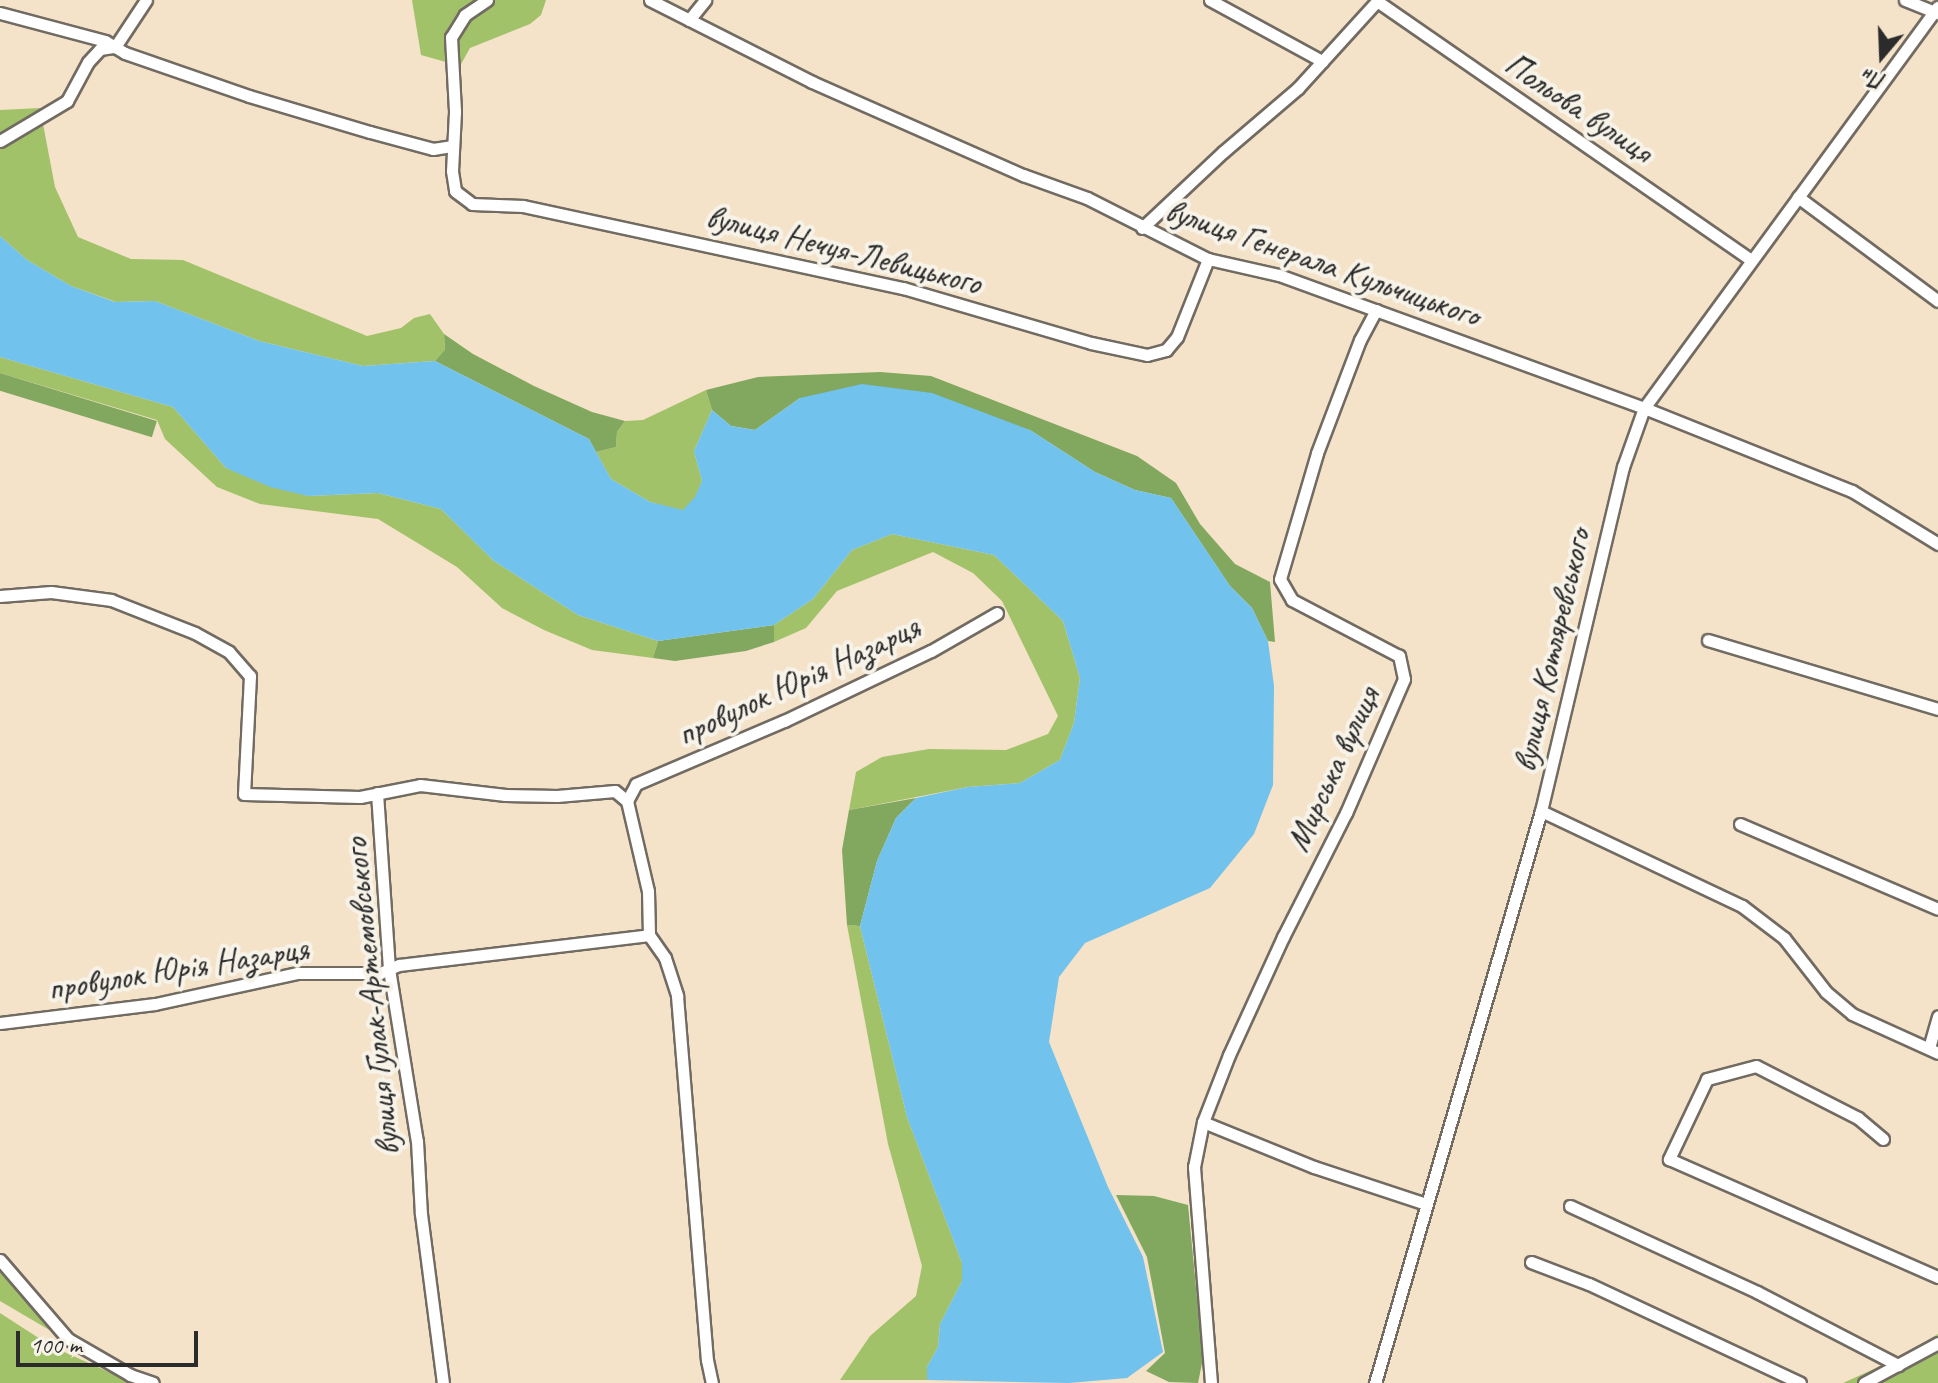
<!DOCTYPE html>
<meta charset="utf-8">
<style>
body{margin:0}
#map{position:relative;width:1938px;height:1383px;overflow:hidden;background:#f4e2c9;font-family:Caveat,sans-serif}
div>[style]{position:absolute}
.green>*{inset:0;background:#a2c26a}
.forest>*{inset:0;background:#81a85e;transform-origin:0 0}
.water>*{inset:0;background:#71c2ed}
.roads{filter:drop-shadow(2px 0 #716b62) drop-shadow(-2px 0 #716b62) drop-shadow(0 2px #716b62) drop-shadow(0 -2px #716b62)}
.street>*{height:11px;margin:-5.5px;padding:0 5.5px;transform-origin:5.5px;border-radius:5.5px;background:#fff}
span{translate:-50% -50%;white-space:nowrap;text-align:center;line-height:1.15;-webkit-text-stroke:8px #f7f3e8;paint-order:stroke}
.street-label{font-size:34px;color:#2b2b2b}
.north{position:absolute;left:1842px;top:16px;width:80px;height:80px;-webkit-text-stroke:6px #f7f3e8;paint-order:stroke;rotate:199deg;font-size:22px;font-weight:700;line-height:32px;text-align:center;color:#2b2b2b}
.north::after{content:'';display:block;margin:auto;width:28px;height:36px;background:#2b2b2b;clip-path:polygon(50% 0,100% 100%,50% 72%,0 100%)}
.scale{position:absolute;left:16px;top:1331px;width:182px;height:36px;box-sizing:border-box;border:4px solid #2b2b2b;border-top:0;padding-left:10px;font-size:24px;line-height:28px;white-space:nowrap;color:#2b2b2b;-webkit-text-stroke:6px #f7f3e8;paint-order:stroke}
</style>
<div id="map">
<div class="green">
<div style="clip-path:polygon(412px 0,546px 0,541px 15px,530px 24px,470px 48px,460px 66px,421px 55px)"></div>
<div style="clip-path:polygon(40px 108px,55px 187px,78px 237px,131px 259px,183px 260px,367px 336px,401px 328px,414px 318px,430px 314px,444px 334px,445px 351px,435px 361px,363px 366px,259px 341px,155px 301px,116px 302px,71px 286px,27px 260px,0 236px,0 110px)"></div>
<div style="clip-path:polygon(0 357px,173px 407px,226px 468px,308px 496px,378px 493px,441px 509px,494px 561px,578px 615px,658px 641px,653px 658px,592px 650px,544px 630px,502px 608px,457px 567px,378px 519px,260px 504px,217px 487px,165px 439px,157px 420px,0 373px)"></div>
<div style="clip-path:polygon(706px 390px,712px 410px,694px 451px,702px 481px,696px 497px,683px 511px,650px 502px,611px 479px,596px 452px,616px 447px,617px 432px,625px 421px,643px 420px)"></div>
<div style="clip-path:polygon(892px 534px,994px 555px,1063px 621px,1080px 678px,1074px 723px,1060px 760px,1020px 783px,968px 787px,849px 810px,856px 772px,882px 757px,929px 749px,1006px 750px,1048px 734px,1058px 716px,1002px 601px,973px 573px,933px 552px,837px 591px,806px 628px,774px 642px,774px 625px,813px 599px,852px 550px)"></div>
<div style="clip-path:polygon(847px 925px,860px 926px,907px 1117px,962px 1263px,962px 1281px,940px 1324px,938px 1347px,927px 1367px,927px 1380px,840px 1380px,870px 1336px,916px 1296px,922px 1266px,888px 1144px)"></div>
<div style="clip-path:polygon(0 1266px,63px 1338px,0 1301px)"></div>
<div style="clip-path:polygon(0 1313px,51px 1346px,133px 1383px,0 1383px)"></div>
<div style="clip-path:polygon(1938px 1334px,1938px 1383px,1843px 1383px,1898px 1358px)"></div>
</div>
<div class="forest">
<div style="clip-path:polygon(444px 334px,473px 354px,534px 386px,592px 412px,625px 421px,617px 432px,616px 447px,596px 452px,589px 439px,435px 361px,445px 350px)"></div>
<div style="clip-path:polygon(880px 372px,931px 376px,1137px 456px,1176px 483px,1200px 524px,1235px 564px,1270px 582px,1275px 642px,1268px 641px,1252px 608px,1230px 586px,1171px 498px,1135px 490px,1095px 472px,1030px 430px,800px 398px,755px 430px,731px 426px,712px 410px,706px 390px,758px 377px)"></div>
<div style="left:0;top:373px;width:164px;height:17px;rotate:17deg"></div>
<div style="clip-path:polygon(774px 625px,774px 642px,746px 651px,675px 661px,653px 658px,658px 641px)"></div>
<div style="clip-path:polygon(916px 798px,896px 818px,877px 861px,860px 926px,847px 925px,842px 850px,849px 810px)"></div>
<div style="clip-path:polygon(1116px 1195px,1154px 1196px,1188px 1205px,1203px 1358px,1198px 1383px,1169px 1382px,1146px 1371px,1165px 1353px,1147px 1257px)"></div>
</div>
<div class="water">
<div style="clip-path:polygon(0 236px,27px 260px,71px 286px,115px 302px,155px 301px,259px 341px,363px 366px,435px 361px,589px 439px,611px 479px,650px 502px,683px 510px,695px 497px,702px 481px,694px 451px,712px 410px,731px 426px,755px 430px,800px 398px,862px 384px,932px 393px,1030px 430px,1095px 472px,1135px 490px,1171px 498px,1230px 586px,1252px 608px,1268px 641px,1274px 686px,1273px 785px,1254px 834px,1210px 888px,1085px 943px,1059px 977px,1049px 1042px,1108px 1187px,1143px 1257px,1163px 1352px,1127px 1378px,1069px 1383px,927px 1380px,927px 1367px,938px 1347px,940px 1324px,962px 1281px,962px 1263px,907px 1117px,860px 926px,877px 861px,896px 818px,916px 798px,968px 787px,1020px 783px,1060px 760px,1074px 723px,1080px 678px,1063px 621px,994px 555px,892px 534px,852px 550px,813px 599px,774px 625px,658px 641px,578px 615px,494px 561px,441px 509px,378px 493px,308px 496px,270px 487px,226px 468px,173px 407px,0 357px)"></div>
</div>
<div class="roads">
<div class="street">
<div style="left:487px;top:0;width:27px;rotate:146deg"></div>
<div style="left:465px;top:15px;width:26px;rotate:122deg"></div>
<div style="left:451px;top:37px;width:75px;rotate:86.9deg"></div>
<div style="left:455px;top:112px;width:59px;rotate:92.9deg"></div>
<div style="left:452px;top:171px;width:20px;rotate:81deg"></div>
<div style="left:455px;top:191px;width:21px;rotate:37deg"></div>
<div style="left:472px;top:204px;width:51px;rotate:2.2deg"></div>
<div style="left:523px;top:206px;width:389px;rotate:12.2deg"></div>
<div style="left:903px;top:288px;width:196px;rotate:16.3deg"></div>
<div style="left:1091px;top:343px;width:57px;rotate:12.1deg"></div>
<div style="left:1147px;top:355px;width:20px;rotate:-15deg"></div>
<div style="left:1166px;top:350px;width:17px;rotate:-50deg"></div>
<div style="left:1177px;top:337px;width:84px;rotate:-68.3deg"></div>
<div style="left:650px;top:0;width:182px;rotate:26.8deg"></div>
<div style="left:812px;top:82px;width:231px;rotate:23.8deg"></div>
<div style="left:1023px;top:175px;width:68px;rotate:19.8deg"></div>
<div style="left:1087px;top:198px;width:136px;rotate:26.8deg"></div>
<div style="left:1208px;top:259px;width:73px;rotate:12.7deg"></div>
<div style="left:1279px;top:275px;width:388px;rotate:20deg"></div>
<div style="left:1644px;top:408px;width:224px;rotate:21.8deg"></div>
<div style="left:1852px;top:491px;width:101px;rotate:31.6deg"></div>
<div style="left:1210px;top:0;width:128px;rotate:28.6deg"></div>
<div style="left:1905px;top:0;width:35px;rotate:22deg"></div>
<div style="left:1377px;top:1px;width:454px;rotate:34.7deg"></div>
<div style="left:0;top:13px;width:109px;rotate:14.9deg"></div>
<div style="left:105px;top:41px;width:23px;rotate:31deg"></div>
<div style="left:125px;top:53px;width:131px;rotate:19.1deg"></div>
<div style="left:249px;top:96px;width:126px;rotate:16.6deg"></div>
<div style="left:370px;top:132px;width:65px;rotate:15.1deg"></div>
<div style="left:433px;top:149px;width:20px;rotate:-9deg"></div>
<div style="left:689px;top:20px;width:26px;rotate:-51deg"></div>
<div style="left:0;top:141px;width:78px;rotate:-30.8deg"></div>
<div style="left:67px;top:101px;width:44px;rotate:-61.7deg"></div>
<div style="left:88px;top:62px;width:18px;rotate:-47deg"></div>
<div style="left:100px;top:49px;width:15px;rotate:-8deg"></div>
<div style="left:115px;top:47px;width:56px;rotate:-56.6deg"></div>
<div style="left:1798px;top:197px;width:174px;rotate:36.6deg"></div>
<div style="left:1142px;top:228px;width:111px;rotate:-43.2deg"></div>
<div style="left:1223px;top:152px;width:99px;rotate:-40.5deg"></div>
<div style="left:1298px;top:88px;width:119px;rotate:-47.7deg"></div>
<div style="left:0;top:596px;width:51px;rotate:-4.5deg"></div>
<div style="left:51px;top:592px;width:61px;rotate:7.6deg"></div>
<div style="left:111px;top:600px;width:90px;rotate:21.4deg"></div>
<div style="left:195px;top:633px;width:39px;rotate:29deg"></div>
<div style="left:229px;top:652px;width:32px;rotate:49deg"></div>
<div style="left:250px;top:676px;width:118px;rotate:92.9deg"></div>
<div style="left:244px;top:794px;width:116px;rotate:1.5deg"></div>
<div style="left:360px;top:797px;width:61px;rotate:-11.3deg"></div>
<div style="left:420px;top:785px;width:86px;rotate:6.7deg"></div>
<div style="left:505px;top:795px;width:52px;rotate:1.1deg"></div>
<div style="left:557px;top:796px;width:58px;rotate:-4.9deg"></div>
<div style="left:615px;top:791px;width:16px;rotate:40deg"></div>
<div style="left:627px;top:801px;width:92px;rotate:76.9deg"></div>
<div style="left:648px;top:891px;width:44px;rotate:88.7deg"></div>
<div style="left:1708px;top:640px;width:240px;rotate:16.7deg"></div>
<div style="left:377px;top:793px;width:176px;rotate:86.1deg"></div>
<div style="left:389px;top:969px;width:174px;rotate:80.8deg"></div>
<div style="left:417px;top:1141px;width:73px;rotate:86.9deg"></div>
<div style="left:421px;top:1214px;width:170px;rotate:82.6deg"></div>
<div style="left:627px;top:801px;width:19px;rotate:-62deg"></div>
<div style="left:636px;top:784px;width:161px;rotate:-23.1deg"></div>
<div style="left:784px;top:721px;width:163px;rotate:-25.5deg"></div>
<div style="left:931px;top:651px;width:76px;rotate:-29.9deg"></div>
<div style="left:1541px;top:811px;width:222px;rotate:25.3deg"></div>
<div style="left:1742px;top:906px;width:53px;rotate:37.3deg"></div>
<div style="left:1784px;top:938px;width:68px;rotate:52.1deg"></div>
<div style="left:1826px;top:992px;width:34px;rotate:40deg"></div>
<div style="left:1852px;top:1014px;width:94px;rotate:24.4deg"></div>
<div style="left:1740px;top:824px;width:215px;rotate:23.2deg"></div>
<div style="left:0;top:1023px;width:156px;rotate:-7deg"></div>
<div style="left:155px;top:1004px;width:145px;rotate:-12.3deg"></div>
<div style="left:297px;top:973px;width:83px"></div>
<div style="left:380px;top:973px;width:21px;rotate:-23deg"></div>
<div style="left:399px;top:965px;width:252px;rotate:-6.8deg"></div>
<div style="left:649px;top:935px;width:28px;rotate:55deg"></div>
<div style="left:665px;top:958px;width:40px;rotate:72deg"></div>
<div style="left:677px;top:996px;width:365px;rotate:85.3deg"></div>
<div style="left:707px;top:1360px;width:24px;rotate:78deg"></div>
<div style="left:1929px;top:1048px;width:33px;rotate:-74deg"></div>
<div style="left:1203px;top:1122px;width:120px;rotate:22.1deg"></div>
<div style="left:1314px;top:1167px;width:118px;rotate:18.3deg"></div>
<div style="left:1883px;top:1139px;width:33px;rotate:-140deg"></div>
<div style="left:1858px;top:1118px;width:114px;rotate:-153deg"></div>
<div style="left:1756px;top:1066px;width:51px;rotate:165.1deg"></div>
<div style="left:1707px;top:1079px;width:89px;rotate:115.4deg"></div>
<div style="left:1669px;top:1159px;width:294px;rotate:23.7deg"></div>
<div style="left:1570px;top:1206px;width:206px;rotate:24.7deg"></div>
<div style="left:1757px;top:1292px;width:159px;rotate:27.4deg"></div>
<div style="left:0;top:1260px;width:104px;rotate:49.3deg"></div>
<div style="left:68px;top:1339px;width:72px;rotate:30.1deg"></div>
<div style="left:130px;top:1375px;width:24px;rotate:19deg"></div>
<div style="left:1531px;top:1262px;width:62px;rotate:20.8deg"></div>
<div style="left:1589px;top:1284px;width:233px;rotate:25.1deg"></div>
<div style="left:1211px;top:1383px;width:217px;rotate:-94.5deg"></div>
<div style="left:1194px;top:1167px;width:46px;rotate:-78.7deg"></div>
<div style="left:1203px;top:1122px;width:72px;rotate:-68.8deg"></div>
<div style="left:1229px;top:1055px;width:130px;rotate:-65.4deg"></div>
<div style="left:1283px;top:937px;width:139px;rotate:-63.1deg"></div>
<div style="left:1346px;top:813px;width:146px;rotate:-66.6deg"></div>
<div style="left:1404px;top:679px;width:24px;rotate:-102deg"></div>
<div style="left:1399px;top:656px;width:121px;rotate:-152.4deg"></div>
<div style="left:1292px;top:600px;width:24px;rotate:-120deg"></div>
<div style="left:1280px;top:579px;width:131px;rotate:-73.6deg"></div>
<div style="left:1317px;top:453px;width:121px;rotate:-69.2deg"></div>
<div style="left:1360px;top:340px;width:34px;rotate:-62deg"></div>
<div style="left:1375px;top:1383px;width:596px;rotate:-73.82deg"></div>
<div style="left:1541px;top:811px;width:354px;rotate:-76.6deg"></div>
<div style="left:1623px;top:467px;width:63px;rotate:-70.4deg"></div>
<div style="left:1644px;top:408px;width:497px;rotate:-53.8deg"></div>
<div style="left:1864px;top:1383px;width:84px;rotate:-28.4deg"></div>
</div>
</div>
<div class="street-label">
<span style="left:1579px;top:107px;rotate:34deg">Польова вулиця</span>
<span style="left:844px;top:249px;rotate:14deg">вулиця Нечуя-Левицького</span>
<span style="left:1323px;top:262px;rotate:19deg">вулиця Генерала Кульчицького</span>
<span style="left:1551px;top:650px;rotate:-77deg">вулиця Котляревського</span>
<span style="left:798px;top:680px;rotate:-25deg">провулок Юрія Назарця</span>
<span style="left:1332px;top:769px;rotate:-65deg">Мирська вулиця</span>
<span style="left:178px;top:968px;rotate:-9deg">провулок Юрія Назарця</span>
<span style="left:371px;top:997px;rotate:-96deg">вулиця Гулак-Артемовського</span>
</div>
<div class="north">Пн</div>
<div class="scale">100 m</div>
</div>
